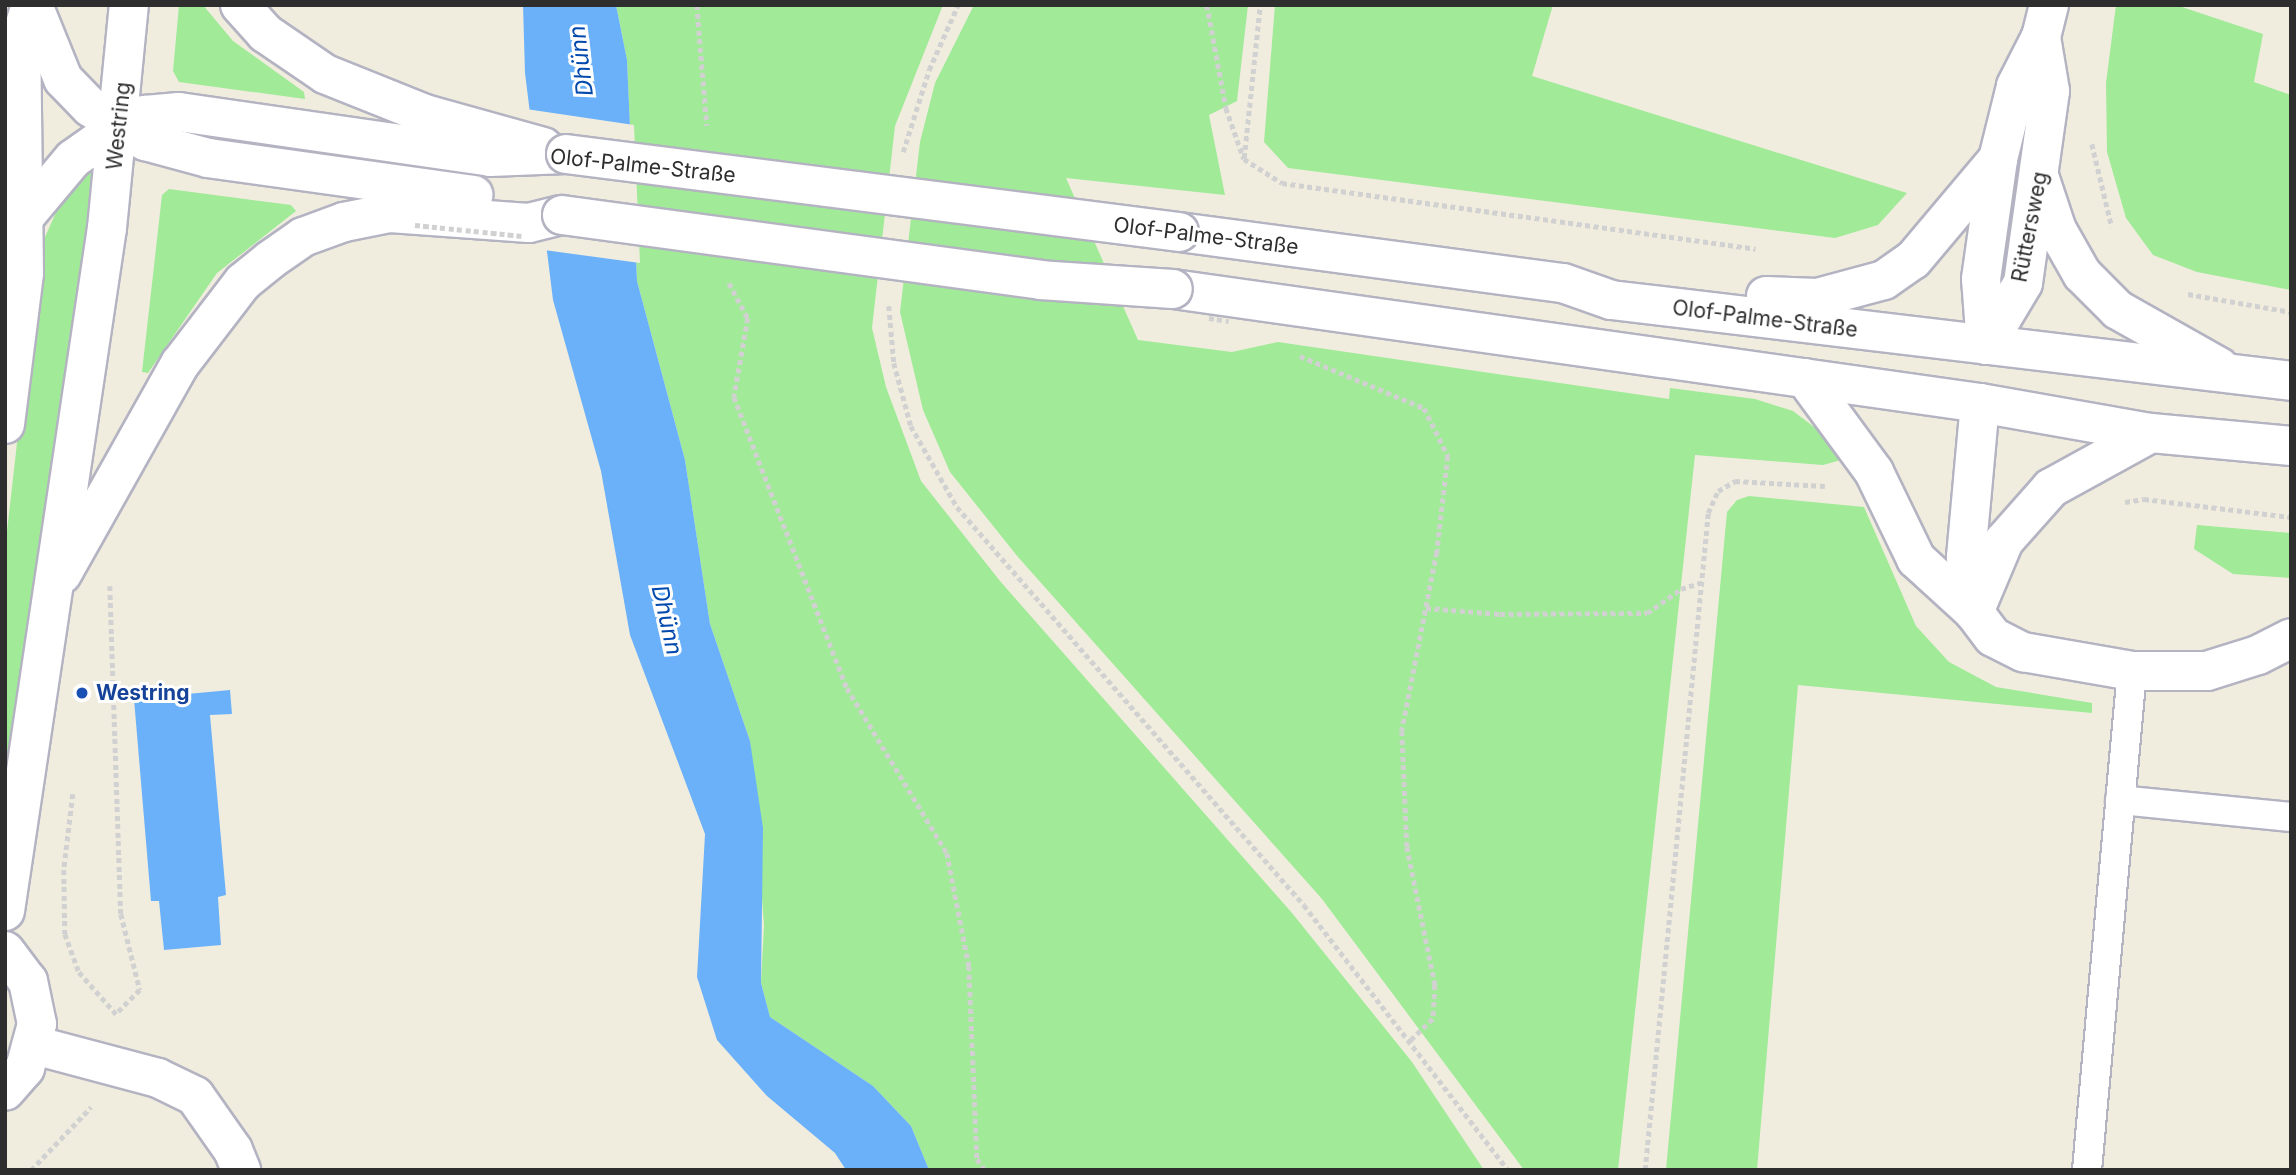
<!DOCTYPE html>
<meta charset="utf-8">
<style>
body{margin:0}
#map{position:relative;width:2296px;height:1175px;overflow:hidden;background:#f0eddf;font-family:Inter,sans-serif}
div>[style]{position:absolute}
.green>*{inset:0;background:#a0ea98}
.water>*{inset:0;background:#6bb1f9}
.pier>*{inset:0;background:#f0eddf}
.path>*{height:4.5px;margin-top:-2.25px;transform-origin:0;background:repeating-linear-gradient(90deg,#d1d1d1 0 5px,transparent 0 8.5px)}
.roads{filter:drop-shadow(2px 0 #b4b3c2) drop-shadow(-2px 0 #b4b3c2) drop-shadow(0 2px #b4b3c2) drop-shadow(0 -2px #b4b3c2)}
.lane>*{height:28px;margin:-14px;padding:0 14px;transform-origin:14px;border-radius:14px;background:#fff}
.street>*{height:38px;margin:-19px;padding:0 19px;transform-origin:19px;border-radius:19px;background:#fff}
.secondary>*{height:38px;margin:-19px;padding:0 19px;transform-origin:19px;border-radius:19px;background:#fff}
.path-bridge>*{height:4.5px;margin-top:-2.25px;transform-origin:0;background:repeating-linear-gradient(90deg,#d1d1d1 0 5px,transparent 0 8.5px)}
.bridges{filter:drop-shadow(2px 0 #b4b3c2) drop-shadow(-2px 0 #b4b3c2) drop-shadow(0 2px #b4b3c2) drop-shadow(0 -2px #b4b3c2)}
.secondary-bridge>*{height:38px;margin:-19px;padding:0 19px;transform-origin:19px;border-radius:19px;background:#fff}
.dots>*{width:19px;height:19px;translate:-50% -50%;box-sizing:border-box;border:4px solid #fff;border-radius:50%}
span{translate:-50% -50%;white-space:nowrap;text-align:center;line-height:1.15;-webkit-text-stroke:6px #fff;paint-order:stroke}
.street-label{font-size:21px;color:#2e2e2e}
.transit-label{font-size:21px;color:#164399;font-weight:700}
.left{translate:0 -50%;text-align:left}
.water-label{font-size:23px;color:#0249ad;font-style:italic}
.frame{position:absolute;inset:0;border:7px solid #2e2e2e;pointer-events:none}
</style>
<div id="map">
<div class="green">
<div style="clip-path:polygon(179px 5px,203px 5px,233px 41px,304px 92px,305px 99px,179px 82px,173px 71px)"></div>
<div style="clip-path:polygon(616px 5px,943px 5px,895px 126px,872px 328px,886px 387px,921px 481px,1000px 581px,1292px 913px,1412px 1062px,1484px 1170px,929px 1170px,911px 1126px,873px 1086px,770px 1017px,761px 983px,764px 925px,750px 741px,710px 624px,685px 460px,637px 281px,627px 60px)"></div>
<div style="clip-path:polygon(974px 5px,1248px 5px,1237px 101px,1209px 115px,1225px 195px,1066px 178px,1138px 340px,1232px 352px,1278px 342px,1669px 399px,1670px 388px,1755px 399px,1793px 411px,1818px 430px,1841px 460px,1823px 465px,1695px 455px,1618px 1170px,1524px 1170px,1322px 899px,1018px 557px,950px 472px,923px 410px,900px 312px,920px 142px,935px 83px)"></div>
<div style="clip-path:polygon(1275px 5px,1553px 5px,1532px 76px,1907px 193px,1878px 225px,1835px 238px,1288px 168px,1264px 142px)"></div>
<div style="clip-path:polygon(2116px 5px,2176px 5px,2263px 34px,2254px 82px,2291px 95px,2291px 290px,2197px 272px,2153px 255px,2126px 218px,2107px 152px,2106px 83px)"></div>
<div style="clip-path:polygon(90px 168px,98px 169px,42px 563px,5px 776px,5px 549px,35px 284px,45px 237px,62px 199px)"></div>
<div style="clip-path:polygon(169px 189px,291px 205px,296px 211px,217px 273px,148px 373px,142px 372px,162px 195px)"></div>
<div style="clip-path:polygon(1749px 496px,1864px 507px,1916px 626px,1949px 662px,1996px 687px,2092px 703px,2092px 713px,1798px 685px,1757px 1170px,1666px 1170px,1727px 512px,1737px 500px)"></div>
<div style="clip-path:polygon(2197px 525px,2291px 533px,2291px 578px,2233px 574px,2194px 549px)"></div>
</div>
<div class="water">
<div style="clip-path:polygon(523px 5px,616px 5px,627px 60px,637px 281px,685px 460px,710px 624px,750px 741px,763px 828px,761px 983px,770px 1017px,873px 1086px,911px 1126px,929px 1170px,846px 1170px,835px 1153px,767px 1096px,717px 1040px,697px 977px,705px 834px,630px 635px,601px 471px,553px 300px,525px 73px)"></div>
<div style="clip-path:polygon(230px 690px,232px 714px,210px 715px,226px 895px,218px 897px,221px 945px,164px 950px,159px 901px,151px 901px,134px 699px)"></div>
</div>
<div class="pier">
<div style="clip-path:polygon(526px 109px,634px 125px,640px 263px,544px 250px)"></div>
</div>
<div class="path">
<div style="left:697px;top:5px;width:121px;rotate:85.3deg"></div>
<div style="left:1207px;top:5px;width:105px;rotate:79.5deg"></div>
<div style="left:1226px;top:108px;width:54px;rotate:70.6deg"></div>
<div style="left:1244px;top:159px;width:45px;rotate:32.3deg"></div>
<div style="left:1282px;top:183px;width:478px;rotate:7.9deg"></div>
<div style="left:2092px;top:144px;width:85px;rotate:76.5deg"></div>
<div style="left:903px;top:152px;width:86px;rotate:-72.4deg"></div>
<div style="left:929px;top:70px;width:71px;rotate:-66deg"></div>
<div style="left:1244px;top:158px;width:154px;rotate:-84deg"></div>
<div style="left:729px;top:283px;width:40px;rotate:62deg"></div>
<div style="left:748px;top:318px;width:80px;rotate:100deg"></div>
<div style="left:734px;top:397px;width:312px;rotate:68.8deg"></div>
<div style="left:847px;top:688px;width:193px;rotate:58.8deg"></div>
<div style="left:947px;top:853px;width:115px;rotate:79deg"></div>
<div style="left:969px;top:966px;width:193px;rotate:87.6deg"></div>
<div style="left:977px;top:1159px;width:14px;rotate:54deg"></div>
<div style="left:2188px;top:294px;width:105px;rotate:9.9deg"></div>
<div style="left:889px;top:306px;width:57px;rotate:85deg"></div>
<div style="left:894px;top:363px;width:65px;rotate:74.9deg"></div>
<div style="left:911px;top:426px;width:93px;rotate:60.4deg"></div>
<div style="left:957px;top:507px;width:528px;rotate:48.92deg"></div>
<div style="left:1304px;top:905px;width:334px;rotate:52.4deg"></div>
<div style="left:1300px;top:356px;width:134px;rotate:22.8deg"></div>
<div style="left:1424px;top:408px;width:54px;rotate:63.4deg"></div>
<div style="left:1448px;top:456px;width:97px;rotate:96.5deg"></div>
<div style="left:1437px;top:552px;width:182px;rotate:101.1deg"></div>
<div style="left:1402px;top:731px;width:116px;rotate:87.5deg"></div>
<div style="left:1407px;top:847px;width:141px;rotate:78.5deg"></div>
<div style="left:1435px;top:985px;width:34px;rotate:93deg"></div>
<div style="left:1433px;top:1019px;width:32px;rotate:136deg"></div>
<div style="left:2125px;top:502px;width:19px;rotate:-9deg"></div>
<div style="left:2144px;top:499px;width:148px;rotate:7deg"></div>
<div style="left:110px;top:586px;width:328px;rotate:88.1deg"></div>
<div style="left:121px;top:914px;width:78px;rotate:76deg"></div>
<div style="left:140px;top:990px;width:33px;rotate:135deg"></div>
<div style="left:1426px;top:608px;width:74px;rotate:4.6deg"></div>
<div style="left:1500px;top:614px;width:147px;rotate:-0.4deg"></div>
<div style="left:1647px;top:613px;width:42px;rotate:-35.2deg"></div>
<div style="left:1681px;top:589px;width:20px;rotate:-18deg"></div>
<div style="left:73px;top:794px;width:77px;rotate:96.8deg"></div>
<div style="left:64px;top:870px;width:64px;rotate:89.1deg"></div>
<div style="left:65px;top:934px;width:40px;rotate:69.8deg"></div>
<div style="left:79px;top:972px;width:57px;rotate:48.5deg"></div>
<div style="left:31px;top:1170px;width:87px;rotate:-46.4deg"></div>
<div style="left:1645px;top:1170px;width:660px;rotate:-84.52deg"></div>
<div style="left:1708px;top:513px;width:24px;rotate:-66deg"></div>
<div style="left:1718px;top:491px;width:20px;rotate:-30deg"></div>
<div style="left:1735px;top:481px;width:90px;rotate:3.2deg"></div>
</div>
<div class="roads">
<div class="lane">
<div style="left:2120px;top:800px;width:172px;rotate:5.7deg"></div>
<div style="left:2087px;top:1170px;width:501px;rotate:-84.85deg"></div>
</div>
<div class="street">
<div style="left:1986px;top:345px;width:66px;rotate:-94.3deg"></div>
<div style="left:1981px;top:279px;width:121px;rotate:-81.9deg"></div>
<div style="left:1998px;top:159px;width:75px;rotate:-76.1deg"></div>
<div style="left:2016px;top:86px;width:55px;rotate:-63deg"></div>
<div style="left:2041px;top:37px;width:33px;rotate:-76deg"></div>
<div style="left:1986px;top:345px;width:72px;rotate:-59.2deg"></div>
<div style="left:2023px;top:283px;width:194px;rotate:-82deg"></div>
<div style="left:2050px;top:91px;width:55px;rotate:-99.5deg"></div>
<div style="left:1980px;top:403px;width:155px;rotate:95.2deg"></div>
<div style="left:1966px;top:557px;width:56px;rotate:81.7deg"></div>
<div style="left:1974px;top:612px;width:31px;rotate:53deg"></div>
<div style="left:1993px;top:637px;width:34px;rotate:27deg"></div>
<div style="left:2023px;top:652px;width:111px;rotate:9.9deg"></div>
<div style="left:2132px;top:671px;width:75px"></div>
<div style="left:2207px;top:671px;width:53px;rotate:-17.4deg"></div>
<div style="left:2258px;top:655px;width:37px;rotate:-27deg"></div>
<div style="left:34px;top:1045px;width:128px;rotate:14.9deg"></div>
<div style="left:158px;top:1078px;width:41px;rotate:25.9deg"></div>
<div style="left:195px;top:1096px;width:66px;rotate:54.9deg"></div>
<div style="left:233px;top:1150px;width:22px;rotate:68deg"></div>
</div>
<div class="secondary">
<div style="left:33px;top:5px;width:80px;rotate:67.9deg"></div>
<div style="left:63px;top:79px;width:39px;rotate:46deg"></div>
<div style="left:90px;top:107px;width:65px;rotate:31.7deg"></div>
<div style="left:145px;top:141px;width:65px;rotate:15.1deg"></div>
<div style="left:208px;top:158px;width:268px;rotate:7.9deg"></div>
<div style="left:240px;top:5px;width:38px;rotate:48deg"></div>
<div style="left:265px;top:33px;width:73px;rotate:34.3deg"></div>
<div style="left:325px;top:74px;width:108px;rotate:21.8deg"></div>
<div style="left:425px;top:114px;width:123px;rotate:15.6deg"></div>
<div style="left:2040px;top:179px;width:54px;rotate:71.6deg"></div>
<div style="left:2057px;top:230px;width:51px;rotate:60.4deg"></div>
<div style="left:2082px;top:274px;width:51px;rotate:45deg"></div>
<div style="left:2118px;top:310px;width:116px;rotate:29.4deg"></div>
<div style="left:26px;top:215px;width:73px;rotate:-50deg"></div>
<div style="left:73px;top:159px;width:59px;rotate:-35.3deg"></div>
<div style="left:121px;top:125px;width:26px;rotate:-23deg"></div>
<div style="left:145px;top:115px;width:34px;rotate:-5deg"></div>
<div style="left:179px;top:112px;width:314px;rotate:8.2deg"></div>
<div style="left:490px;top:157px;width:76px;rotate:-2.3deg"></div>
<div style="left:1179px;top:232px;width:387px;rotate:7.6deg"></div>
<div style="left:1563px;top:283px;width:51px;rotate:19.5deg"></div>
<div style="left:1611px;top:300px;width:685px;rotate:6.79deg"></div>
<div style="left:1173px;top:289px;width:815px;rotate:8.04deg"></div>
<div style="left:1980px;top:403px;width:174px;rotate:10deg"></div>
<div style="left:2151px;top:433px;width:141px;rotate:5.3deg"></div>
<div style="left:1766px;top:296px;width:51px;rotate:2.2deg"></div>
<div style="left:1817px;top:298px;width:69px;rotate:-15deg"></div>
<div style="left:1884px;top:280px;width:35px;rotate:-35deg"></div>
<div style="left:1913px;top:260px;width:132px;rotate:-49.9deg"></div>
<div style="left:1805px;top:378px;width:117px;rotate:53.7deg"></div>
<div style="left:1874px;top:472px;width:97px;rotate:64.2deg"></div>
<div style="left:1916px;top:559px;width:79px;rotate:42.4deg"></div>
<div style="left:1974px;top:612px;width:77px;rotate:-67.1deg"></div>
<div style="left:2004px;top:541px;width:71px;rotate:-48.4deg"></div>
<div style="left:2051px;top:488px;width:114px;rotate:-28.8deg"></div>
<div style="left:5px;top:424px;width:152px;rotate:-82.8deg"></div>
<div style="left:24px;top:273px;width:237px;rotate:-90.7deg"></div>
<div style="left:21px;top:36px;width:33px;rotate:-72deg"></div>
<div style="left:62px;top:574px;width:241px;rotate:-60.7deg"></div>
<div style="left:180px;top:364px;width:103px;rotate:-52.5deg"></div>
<div style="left:243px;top:282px;width:35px;rotate:-39deg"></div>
<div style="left:270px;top:260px;width:40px;rotate:-34.9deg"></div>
<div style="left:303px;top:237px;width:44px;rotate:-20.1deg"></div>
<div style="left:344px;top:222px;width:47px;rotate:-11.1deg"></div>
<div style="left:390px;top:213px;width:139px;rotate:4.1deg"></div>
<div style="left:529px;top:223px;width:34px;rotate:-14deg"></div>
<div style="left:5px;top:911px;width:691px;rotate:-81.51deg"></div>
<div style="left:107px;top:228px;width:224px;rotate:-84.4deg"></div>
<div style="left:5px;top:951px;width:38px;rotate:53deg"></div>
<div style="left:28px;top:981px;width:44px;rotate:78.2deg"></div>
<div style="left:37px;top:1024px;width:46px;rotate:105.3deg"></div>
<div style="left:25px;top:1068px;width:30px;rotate:131deg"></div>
</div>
</div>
<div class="path-bridge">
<div style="left:415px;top:225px;width:108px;rotate:5.9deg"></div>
<div style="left:1209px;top:318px;width:20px;rotate:9deg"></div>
</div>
<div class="bridges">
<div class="secondary-bridge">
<div style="left:566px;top:154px;width:618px;rotate:7.25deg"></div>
<div style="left:562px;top:215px;width:482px;rotate:7.7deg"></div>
<div style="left:1040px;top:280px;width:133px;rotate:3.9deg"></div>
</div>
</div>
<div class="dots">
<div style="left:82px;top:693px;background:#1a4fb4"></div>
</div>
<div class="street-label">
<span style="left:119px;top:126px;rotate:-84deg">Westring</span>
<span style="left:643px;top:166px;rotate:6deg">Olof-Palme-Straße</span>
<span style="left:2030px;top:227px;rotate:-79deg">Rüttersweg</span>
<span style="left:1206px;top:236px;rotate:7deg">Olof-Palme-Straße</span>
<span style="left:1765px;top:319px;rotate:7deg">Olof-Palme-Straße</span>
</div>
<div class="transit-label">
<span class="left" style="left:96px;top:693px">Westring</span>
</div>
<div class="water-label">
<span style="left:581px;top:61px;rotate:-97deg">Dhünn</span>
<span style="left:667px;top:620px;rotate:77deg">Dhünn</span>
</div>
<div class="frame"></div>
</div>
